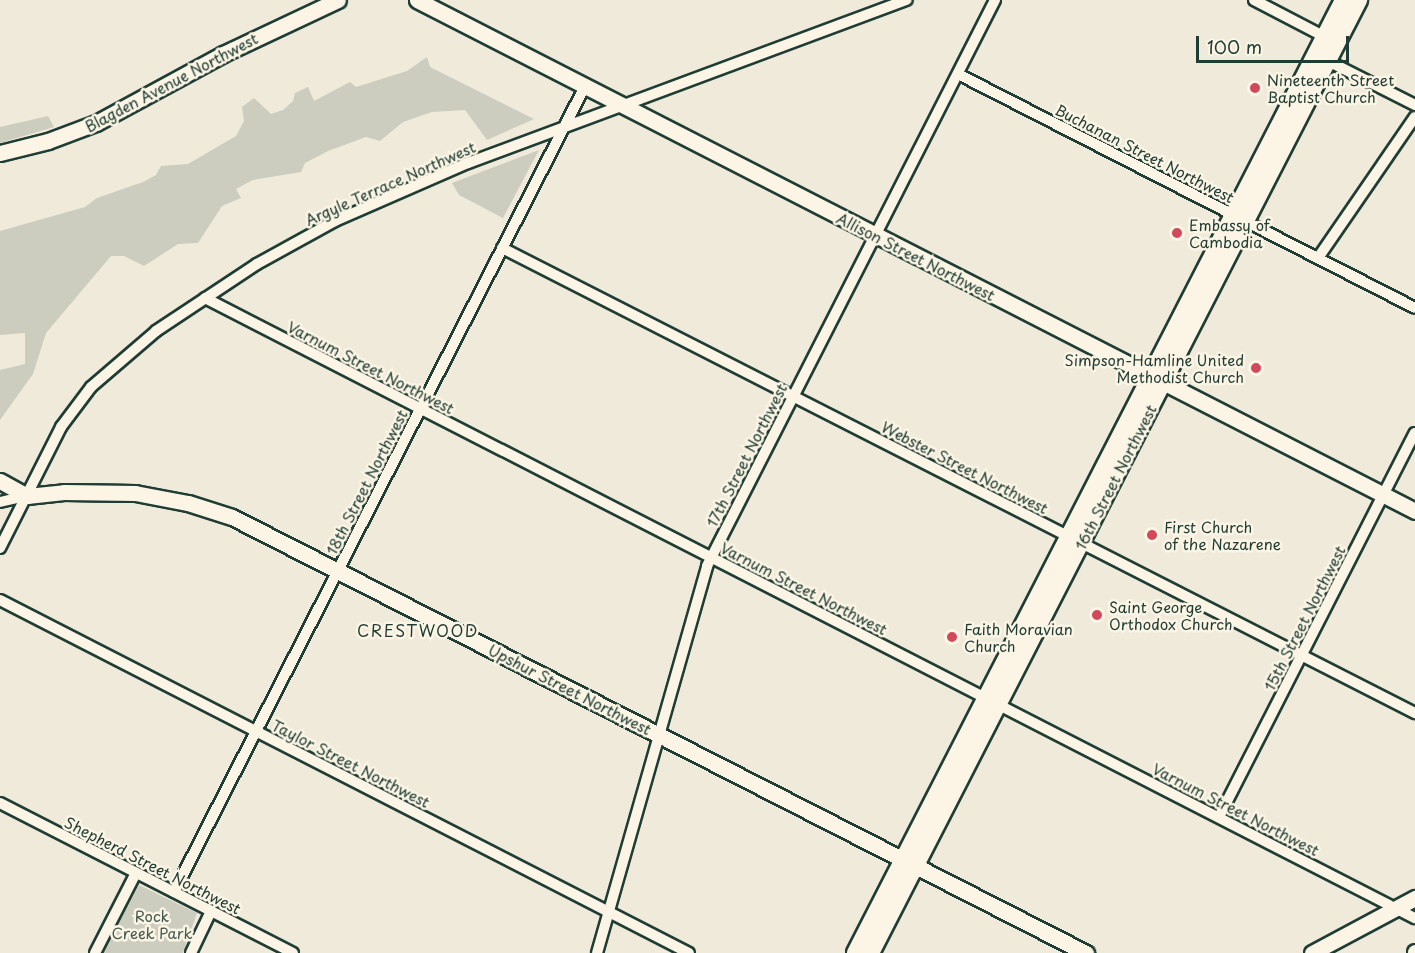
<!DOCTYPE html>
<style>
body{margin:0}
#map{position:relative;width:1415px;height:953px;overflow:hidden;background:#efeada;font-family:"Playpen Sans",sans-serif}
div>[style]{position:absolute}
.green>*{inset:0;background:#cccdbf}
.roads{filter:drop-shadow(2px 0 #1f3d34) drop-shadow(-2px 0 #1f3d34) drop-shadow(0 2px #1f3d34) drop-shadow(0 -2px #1f3d34)}
.street>*{height:10px;margin:-5px;padding:0 5px;transform-origin:5px;border-radius:5px;background:#fcf5e5}
.secondary>*{height:15px;margin:-7.5px;padding:0 7.5px;transform-origin:7.5px;border-radius:7.5px;background:#fcf5e5}
.primary>*{height:16px;margin:-8px;padding:0 8px;transform-origin:8px;border-radius:8px;background:#fcf5e5}
.dots>*{width:16px;height:16px;translate:-50% -50%;box-sizing:border-box;border:3px solid #fcf5e5;border-radius:50%}
span{translate:-50% -50%;white-space:nowrap;text-align:center;line-height:1.15;-webkit-text-stroke:5px #fcf5e5;paint-order:stroke}
.poi-label{font-size:15px;color:#1f3d34}
.left{translate:0 -50%;text-align:left}
.right{translate:-100% -50%;text-align:right}
.street-label{font-size:15px;color:#1f3d34}
.park-label{font-size:15px;color:#425a50}
.neighbourhood-label{font-size:16px;color:#1f3d34;letter-spacing:1.5px}
.scale{position:absolute;left:1196px;top:36px;width:153px;height:27px;box-sizing:border-box;border:3px solid #1f3d34;border-top:0;padding-left:8px;font-size:18px;line-height:21px;white-space:nowrap;color:#1f3d34;-webkit-text-stroke:4px #fcf5e5;paint-order:stroke}
</style>
<div id="map">
<div class="green">
<div style="clip-path:polygon(427px 57px,430px 67px,534px 119px,487px 140px,465px 110px,432px 112px,403px 122px,380px 141px,366px 137px,328px 151px,305px 163px,301px 172px,253px 180px,236px 189px,241px 198px,222px 206px,198px 243px,178px 244px,144px 266px,124px 256px,111px 256px,46px 333px,33px 374px,0 420px,0 370px,25px 364px,25px 333px,0 335px,0 231px,85px 207px,97px 198px,143px 182px,156px 175px,161px 166px,188px 164px,236px 136px,244px 121px,242px 107px,254px 98px,271px 114px,283px 110px,293px 101px,295px 93px,308px 87px,314px 101px,350px 82px,356px 87px,407px 71px)"></div>
<div style="clip-path:polygon(48px 116px,54px 127px,0 143px,0 127px)"></div>
<div style="clip-path:polygon(539px 150px,503px 218px,459px 195px,452px 183px)"></div>
<div style="clip-path:polygon(139px 885px,197px 913px,183px 953px,103px 953px)"></div>
</div>
<div class="roads">
<div class="street">
<div style="left:1254px;top:0;width:85px;rotate:27.5deg"></div>
<div style="left:1324px;top:59px;width:102px;rotate:26.8deg"></div>
<div style="left:958px;top:74px;width:513px;rotate:27.11deg"></div>
<div style="left:502px;top:248px;width:1025px;rotate:26.99deg"></div>
<div style="left:1318px;top:258px;width:171px;rotate:-55.5deg"></div>
<div style="left:205px;top:298px;width:1331px;rotate:27.14deg"></div>
<div style="left:0;top:502px;width:28px;rotate:-13deg"></div>
<div style="left:0;top:548px;width:136px;rotate:-63.2deg"></div>
<div style="left:61px;top:427px;width:50px;rotate:-53.1deg"></div>
<div style="left:91px;top:387px;width:86px;rotate:-40.7deg"></div>
<div style="left:156px;top:331px;width:121px;rotate:-33.6deg"></div>
<div style="left:257px;top:264px;width:89px;rotate:-28.9deg"></div>
<div style="left:335px;top:221px;width:145px;rotate:-23.6deg"></div>
<div style="left:468px;top:163px;width:468px;rotate:-20.4deg"></div>
<div style="left:0;top:600px;width:774px;rotate:27.13deg"></div>
<div style="left:0;top:803px;width:329px;rotate:27.1deg"></div>
<div style="left:1219px;top:817px;width:431px;rotate:-63deg"></div>
<div style="left:174px;top:892px;width:905px;rotate:-62.98deg"></div>
<div style="left:1399px;top:910px;width:18px;rotate:27deg"></div>
<div style="left:95px;top:953px;width:90px;rotate:-62.9deg"></div>
<div style="left:191px;top:953px;width:47px;rotate:-64.5deg"></div>
<div style="left:597px;top:953px;width:402px;rotate:-74.1deg"></div>
<div style="left:707px;top:566px;width:635px;rotate:-63.03deg"></div>
</div>
<div class="secondary">
<div style="left:417px;top:0;width:1121px;rotate:27.11deg"></div>
<div style="left:0;top:153px;width:49px;rotate:-14deg"></div>
<div style="left:48px;top:141px;width:51px;rotate:-20.6deg"></div>
<div style="left:96px;top:123px;width:145px;rotate:-28.5deg"></div>
<div style="left:223px;top:54px;width:127px;rotate:-25.2deg"></div>
<div style="left:0;top:481px;width:31px;rotate:29deg"></div>
<div style="left:27px;top:496px;width:37px;rotate:-6deg"></div>
<div style="left:64px;top:492px;width:71px;rotate:0.8deg"></div>
<div style="left:135px;top:493px;width:54px;rotate:10.7deg"></div>
<div style="left:188px;top:503px;width:46px;rotate:17.7deg"></div>
<div style="left:232px;top:517px;width:959px;rotate:27.05deg"></div>
<div style="left:1312px;top:953px;width:117px;rotate:-28.1deg"></div>
<div style="left:1415px;top:953px;width:1px;rotate:-90deg"></div>
</div>
<div class="primary">
<div style="left:855px;top:953px;width:1071px;rotate:-62.88deg"></div>
<div style="left:871px;top:953px;width:1071px;rotate:-62.88deg"></div>
</div>
</div>
<div class="dots">
<div style="left:1255px;top:88px;background:#d1495b"></div>
<div style="left:1177px;top:233px;background:#d1495b"></div>
<div style="left:1256px;top:368px;background:#d1495b"></div>
<div style="left:1152px;top:535px;background:#d1495b"></div>
<div style="left:1097px;top:615px;background:#d1495b"></div>
<div style="left:952px;top:637px;background:#d1495b"></div>
</div>
<div class="poi-label">
<span class="left" style="left:1267px;top:88px">Nineteenth Street<br>Baptist Church</span>
<span class="left" style="left:1189px;top:233px">Embassy of<br>Cambodia</span>
<span class="right" style="left:1244px;top:368px">Simpson-Hamline United<br>Methodist Church</span>
<span class="left" style="left:1164px;top:535px">First Church<br>of the Nazarene</span>
<span class="left" style="left:1109px;top:615px">Saint George<br>Orthodox Church</span>
<span class="left" style="left:964px;top:637px">Faith Moravian<br>Church</span>
</div>
<div class="street-label">
<span style="left:171px;top:82px;rotate:-28deg">Blagden Avenue Northwest</span>
<span style="left:1145px;top:153px;rotate:27deg">Buchanan Street Northwest</span>
<span style="left:390px;top:183px;rotate:-24deg">Argyle Terrace Northwest</span>
<span style="left:916px;top:256px;rotate:27deg">Allison Street Northwest</span>
<span style="left:371px;top:367px;rotate:27deg">Varnum Street Northwest</span>
<span style="left:746px;top:455px;rotate:-63deg">17th Street Northwest</span>
<span style="left:965px;top:467px;rotate:27deg">Webster Street Northwest</span>
<span style="left:1115px;top:477px;rotate:-63deg">16th Street Northwest</span>
<span style="left:366px;top:482px;rotate:-63deg">18th Street Northwest</span>
<span style="left:804px;top:588px;rotate:27deg">Varnum Street Northwest</span>
<span style="left:1304px;top:618px;rotate:-63deg">15th Street Northwest</span>
<span style="left:570px;top:689px;rotate:27deg">Upshur Street Northwest</span>
<span style="left:351px;top:763px;rotate:27deg">Taylor Street Northwest</span>
<span style="left:1236px;top:809px;rotate:27deg">Varnum Street Northwest</span>
<span style="left:153px;top:865px;rotate:27deg">Shepherd Street Northwest</span>
</div>
<div class="park-label">
<span style="left:152px;top:924px">Rock<br>Creek Park</span>
</div>
<div class="neighbourhood-label">
<span style="left:418px;top:630px">CRESTWOOD</span>
</div>
<div class="scale">100 m</div>
</div>
